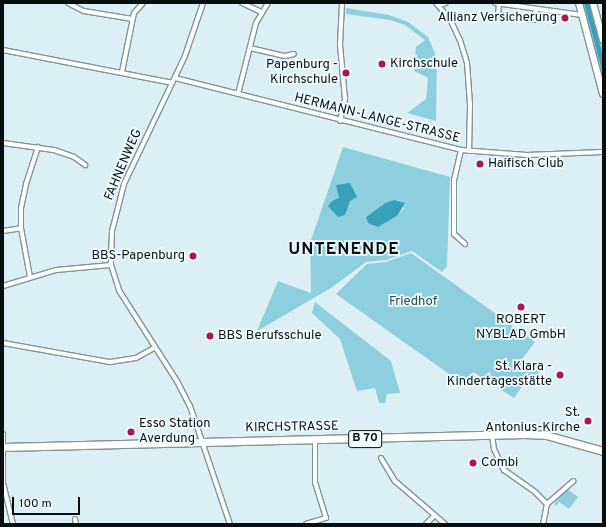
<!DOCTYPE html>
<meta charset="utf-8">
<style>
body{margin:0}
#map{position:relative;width:606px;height:527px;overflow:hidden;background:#dceff4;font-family:Overpass,sans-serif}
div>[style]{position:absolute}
.green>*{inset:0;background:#8ecfdf}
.water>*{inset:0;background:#36a1b9}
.roads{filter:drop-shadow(1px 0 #819498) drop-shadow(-1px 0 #819498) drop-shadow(0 1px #819498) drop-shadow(0 -1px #819498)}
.street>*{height:4px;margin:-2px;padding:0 2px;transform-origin:2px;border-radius:2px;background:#fff}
.secondary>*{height:6px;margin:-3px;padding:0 3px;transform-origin:3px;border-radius:3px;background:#fff}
.primary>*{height:7px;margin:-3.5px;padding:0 3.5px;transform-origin:3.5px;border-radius:3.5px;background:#fff}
.dots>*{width:11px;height:11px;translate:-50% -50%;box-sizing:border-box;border:2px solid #effbfe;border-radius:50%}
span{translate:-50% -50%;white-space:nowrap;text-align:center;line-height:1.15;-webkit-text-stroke:3.5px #effbfe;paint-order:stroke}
.shield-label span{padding:1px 3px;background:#effbfe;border:1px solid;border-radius:3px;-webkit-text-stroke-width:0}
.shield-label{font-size:12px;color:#090f11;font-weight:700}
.poi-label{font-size:13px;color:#090f11}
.right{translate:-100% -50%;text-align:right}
.left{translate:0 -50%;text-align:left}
.street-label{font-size:13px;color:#090f11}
.park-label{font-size:13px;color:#23505a}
.district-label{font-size:17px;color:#090f11;font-weight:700;letter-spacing:1px}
.frame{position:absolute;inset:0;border:4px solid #090f11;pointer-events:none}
.scale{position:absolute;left:12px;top:497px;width:68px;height:18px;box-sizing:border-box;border:2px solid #090f11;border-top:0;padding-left:5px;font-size:12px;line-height:14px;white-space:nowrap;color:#090f11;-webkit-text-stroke:3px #effbfe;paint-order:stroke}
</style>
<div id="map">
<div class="green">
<div style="clip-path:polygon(582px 3px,590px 3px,603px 50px,603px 81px)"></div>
<div style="clip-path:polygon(346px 8px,389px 15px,408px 22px,428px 37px,437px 58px,436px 121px,407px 113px,426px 99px,428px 78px,414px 71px,416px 47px,425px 40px,405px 25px,390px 20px,346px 14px)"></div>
<div style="clip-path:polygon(evenodd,343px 147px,450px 177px,447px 266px,442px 272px,412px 251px,386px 260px,366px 262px,331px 288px,257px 331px,278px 281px,311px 293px,310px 243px,343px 147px,394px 200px,404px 208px,398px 215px,392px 218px,366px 217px,385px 203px,394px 200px)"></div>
<div style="clip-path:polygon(411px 253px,535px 342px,522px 359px,540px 373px,532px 384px,526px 381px,514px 398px,475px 373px,466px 386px,336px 294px,367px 264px,386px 262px)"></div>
<div style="clip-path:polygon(315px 302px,391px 361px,400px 393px,387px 394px,385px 403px,379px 403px,375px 388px,357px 391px,340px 339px,312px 313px)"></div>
<div style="clip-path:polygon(567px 489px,578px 497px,569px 509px,559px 502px,556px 506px,554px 504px)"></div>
</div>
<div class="water">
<div style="clip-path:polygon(584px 3px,589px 3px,595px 26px,603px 56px,603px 74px)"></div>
<div style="clip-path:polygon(350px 183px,357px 197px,350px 201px,345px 215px,338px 217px,328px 206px,332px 201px,339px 198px,336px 185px)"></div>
<div style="clip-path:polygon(394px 200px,405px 203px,398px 215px,378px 227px,368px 223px,366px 217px,385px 203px)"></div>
</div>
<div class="roads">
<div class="street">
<div style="left:68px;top:3px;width:18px;rotate:27deg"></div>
<div style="left:84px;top:11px;width:49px;rotate:9.5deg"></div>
<div style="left:203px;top:3px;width:56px;rotate:108.8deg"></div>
<div style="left:185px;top:56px;width:142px;rotate:115.5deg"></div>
<div style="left:124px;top:184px;width:49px;rotate:104.3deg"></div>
<div style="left:112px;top:231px;width:34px;rotate:92deg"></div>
<div style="left:111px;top:265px;width:28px;rotate:72deg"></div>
<div style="left:120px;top:292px;width:106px;rotate:57.4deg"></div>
<div style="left:177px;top:381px;width:28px;rotate:63deg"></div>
<div style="left:190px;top:406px;width:125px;rotate:71.3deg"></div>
<div style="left:242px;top:3px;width:21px;rotate:25deg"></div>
<div style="left:436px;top:3px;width:21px;rotate:49deg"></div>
<div style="left:450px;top:19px;width:23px;rotate:65deg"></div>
<div style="left:460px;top:40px;width:24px;rotate:73deg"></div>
<div style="left:467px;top:63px;width:42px;rotate:85.9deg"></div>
<div style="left:470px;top:105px;width:46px;rotate:91.2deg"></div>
<div style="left:495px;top:3px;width:88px;rotate:7.9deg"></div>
<div style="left:499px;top:4px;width:11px;rotate:95deg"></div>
<div style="left:498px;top:15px;width:36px;rotate:8deg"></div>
<div style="left:534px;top:20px;width:11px;rotate:-80deg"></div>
<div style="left:439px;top:5px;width:7px;rotate:-16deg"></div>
<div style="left:250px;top:48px;width:36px;rotate:13deg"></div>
<div style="left:285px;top:56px;width:9px;rotate:-13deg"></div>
<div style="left:3px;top:50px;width:172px;rotate:11deg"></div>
<div style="left:122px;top:72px;width:60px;rotate:-78.5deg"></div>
<div style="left:134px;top:13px;width:13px;rotate:-48deg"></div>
<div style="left:175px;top:78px;width:295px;rotate:14.1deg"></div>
<div style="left:461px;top:150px;width:66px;rotate:4.3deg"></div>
<div style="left:527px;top:155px;width:76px;rotate:-2.3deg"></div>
<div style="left:238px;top:94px;width:73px;rotate:-75.8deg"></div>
<div style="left:256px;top:23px;width:23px;rotate:-59deg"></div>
<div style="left:340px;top:121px;width:23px;rotate:-77deg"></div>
<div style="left:345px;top:99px;width:54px;rotate:-95.3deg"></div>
<div style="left:340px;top:45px;width:42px;rotate:-87.3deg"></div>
<div style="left:3px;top:143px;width:51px;rotate:7.8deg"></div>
<div style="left:54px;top:150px;width:21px;rotate:19deg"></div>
<div style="left:74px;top:157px;width:14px;rotate:36deg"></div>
<div style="left:461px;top:150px;width:31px;rotate:103deg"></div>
<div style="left:454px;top:180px;width:54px;rotate:90deg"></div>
<div style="left:454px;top:234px;width:15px;rotate:42deg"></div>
<div style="left:3px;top:231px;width:18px;rotate:-9deg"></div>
<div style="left:30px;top:277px;width:50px;rotate:-100.4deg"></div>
<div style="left:21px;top:228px;width:20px;rotate:-90deg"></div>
<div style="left:21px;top:208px;width:25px;rotate:-78deg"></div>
<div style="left:26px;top:184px;width:39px;rotate:-72deg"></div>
<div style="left:3px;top:286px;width:55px;rotate:-16.8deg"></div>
<div style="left:56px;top:270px;width:55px;rotate:-5.2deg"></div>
<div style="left:3px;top:343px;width:109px;rotate:10.1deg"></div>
<div style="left:110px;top:362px;width:26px;rotate:-9deg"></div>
<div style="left:136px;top:358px;width:21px;rotate:-29deg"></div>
<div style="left:3px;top:434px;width:49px;rotate:90deg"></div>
<div style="left:3px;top:483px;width:42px;rotate:76.3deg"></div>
<div style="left:492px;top:435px;width:14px;rotate:82deg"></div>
<div style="left:494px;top:449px;width:23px;rotate:65deg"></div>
<div style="left:504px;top:470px;width:38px;rotate:35deg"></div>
<div style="left:535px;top:492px;width:17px;rotate:45deg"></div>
<div style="left:547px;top:504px;width:20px;rotate:101deg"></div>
<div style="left:381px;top:458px;width:27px;rotate:59deg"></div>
<div style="left:395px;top:481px;width:66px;rotate:40.7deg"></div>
<div style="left:547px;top:504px;width:35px;rotate:-41deg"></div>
<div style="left:75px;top:519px;width:5px;rotate:79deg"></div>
<div style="left:306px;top:524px;width:21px;rotate:-17deg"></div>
<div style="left:326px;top:518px;width:37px;rotate:-107deg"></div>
<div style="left:315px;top:483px;width:43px;rotate:-90deg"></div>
<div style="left:426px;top:524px;width:11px;rotate:-45deg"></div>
</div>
<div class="secondary">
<div style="left:579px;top:3px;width:94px;rotate:75.2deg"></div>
<div style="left:593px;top:3px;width:38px;rotate:75deg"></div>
</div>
<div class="primary">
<div style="left:3px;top:447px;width:520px;rotate:-1.43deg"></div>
<div style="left:523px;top:434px;width:23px;rotate:2deg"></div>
<div style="left:546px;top:435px;width:59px;rotate:15.7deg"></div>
</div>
</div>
<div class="dots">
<div style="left:565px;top:18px;background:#a91750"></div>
<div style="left:382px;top:64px;background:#a91750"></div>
<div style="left:346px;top:73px;background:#a91750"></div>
<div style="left:480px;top:164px;background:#a91750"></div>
<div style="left:193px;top:256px;background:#a91750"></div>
<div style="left:521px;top:307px;background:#a91750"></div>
<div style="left:210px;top:336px;background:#a91750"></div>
<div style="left:560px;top:375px;background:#a91750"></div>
<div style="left:588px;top:421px;background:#a91750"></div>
<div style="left:131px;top:432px;background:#a91750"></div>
<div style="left:473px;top:463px;background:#a91750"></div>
</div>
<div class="shield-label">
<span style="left:365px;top:439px">B 70</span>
</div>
<div class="poi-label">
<span class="right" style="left:557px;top:18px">Allianz Versicherung</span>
<span class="left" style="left:390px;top:64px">Kirchschule</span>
<span class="right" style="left:338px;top:73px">Papenburg -<br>Kirchschule</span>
<span class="left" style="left:488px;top:164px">Haifisch Club</span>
<span class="right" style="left:185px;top:256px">BBS-Papenburg</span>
<span style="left:521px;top:328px">ROBERT<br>NYBLAD GmbH</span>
<span class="left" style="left:218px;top:336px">BBS Berufsschule</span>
<span class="right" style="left:552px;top:375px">St. Klara -<br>Kindertagesstätte</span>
<span class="right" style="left:580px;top:421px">St.<br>Antonius-Kirche</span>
<span class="left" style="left:139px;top:432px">Esso Station<br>Averdung</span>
<span class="left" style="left:481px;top:463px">Combi</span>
</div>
<div class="street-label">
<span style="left:377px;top:119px;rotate:14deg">HERMANN-LANGE-STRASSE</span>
<span style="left:124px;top:165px;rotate:-67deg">FAHNENWEG</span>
<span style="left:292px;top:428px;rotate:-1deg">KIRCHSTRASSE</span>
</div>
<div class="park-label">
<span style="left:413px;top:302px">Friedhof</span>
</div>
<div class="district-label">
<span style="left:344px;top:251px">UNTENENDE</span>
</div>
<div class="frame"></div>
<div class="scale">100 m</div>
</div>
